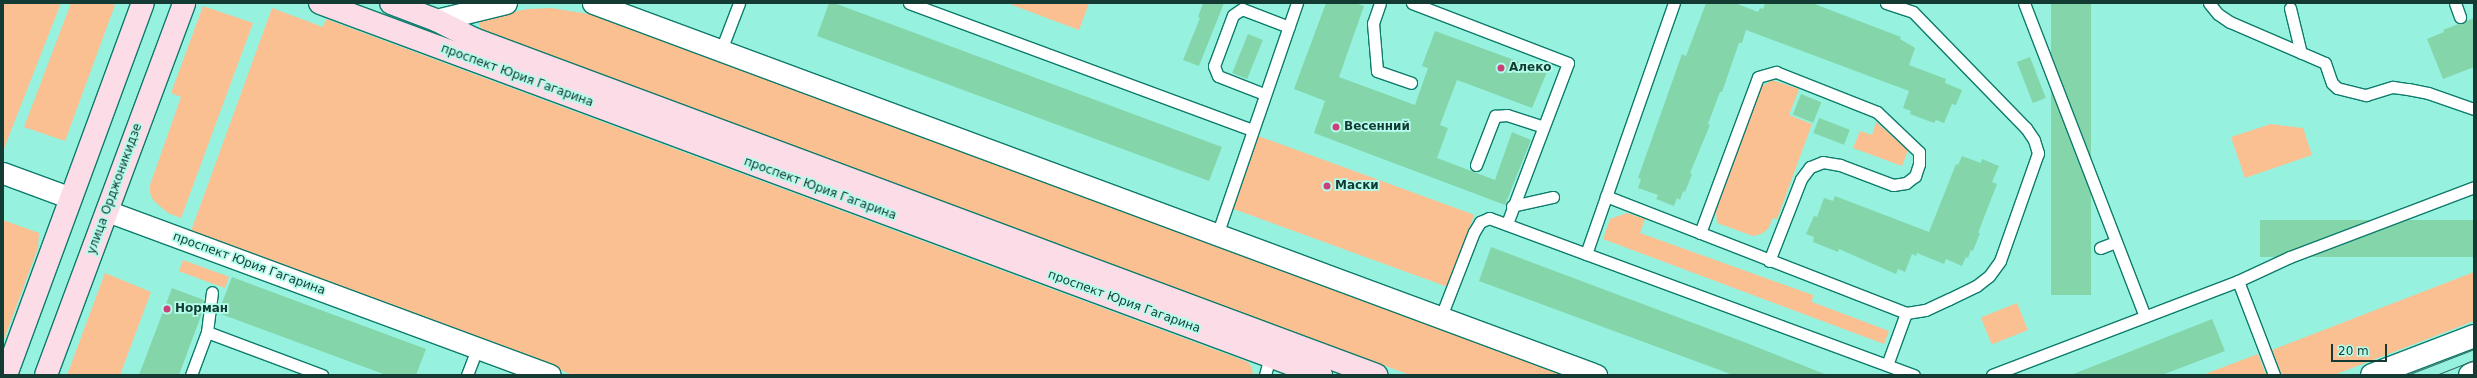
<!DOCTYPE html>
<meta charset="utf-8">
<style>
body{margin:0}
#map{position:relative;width:2477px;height:378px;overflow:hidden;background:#96f2df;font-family:"DejaVu Sans",sans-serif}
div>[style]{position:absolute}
.green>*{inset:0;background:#fbc091;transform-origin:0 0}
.building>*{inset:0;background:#84d6aa;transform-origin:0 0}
.roads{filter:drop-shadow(1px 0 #0d7b6b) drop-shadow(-1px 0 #0d7b6b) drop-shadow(0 1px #0d7b6b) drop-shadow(0 -1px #0d7b6b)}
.service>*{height:11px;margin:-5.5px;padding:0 5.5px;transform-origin:5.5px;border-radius:5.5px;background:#fff}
.minor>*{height:21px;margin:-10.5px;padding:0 10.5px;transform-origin:10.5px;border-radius:10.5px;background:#fff}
.tertiary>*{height:22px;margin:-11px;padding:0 11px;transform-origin:11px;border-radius:11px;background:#fff}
.secondary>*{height:22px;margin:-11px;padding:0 11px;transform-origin:11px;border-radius:11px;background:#fcdce7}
.tram>*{height:1px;margin:-0.5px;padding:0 0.5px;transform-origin:0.5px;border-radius:0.5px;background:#386f64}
.dots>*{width:11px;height:11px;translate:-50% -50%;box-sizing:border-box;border:2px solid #b4fcec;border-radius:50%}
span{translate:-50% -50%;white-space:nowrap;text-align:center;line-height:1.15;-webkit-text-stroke:3.5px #b4fcec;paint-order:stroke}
.poi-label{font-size:12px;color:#133b33;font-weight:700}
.left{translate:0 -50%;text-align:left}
.street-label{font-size:12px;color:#133b33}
.frame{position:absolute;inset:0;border:4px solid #133b33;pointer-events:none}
.scale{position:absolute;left:2331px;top:344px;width:56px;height:18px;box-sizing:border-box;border:2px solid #133b33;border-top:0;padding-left:5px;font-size:12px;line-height:14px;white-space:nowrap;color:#133b33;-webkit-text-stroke:3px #b4fcec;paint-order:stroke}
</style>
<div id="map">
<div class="green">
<div style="clip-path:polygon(3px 3px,61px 3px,3px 151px)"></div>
<div style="clip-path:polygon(71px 3px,109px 3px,115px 5px,65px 141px,24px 127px)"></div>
<div style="clip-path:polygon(1012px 3px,1089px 3px,1079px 30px,1012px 5px)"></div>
<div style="clip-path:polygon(203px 6px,253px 23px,181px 218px,168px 213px,153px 200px,150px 193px,150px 185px,181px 97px,171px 93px)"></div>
<div style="clip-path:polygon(272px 8px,323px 27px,326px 19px,1248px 362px,1252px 368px,1253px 375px,573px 375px,191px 231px)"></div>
<div style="clip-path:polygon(551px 8px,595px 15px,1564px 375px,1410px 375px,483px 30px,480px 27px,479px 23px,483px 20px,497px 15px,528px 9px)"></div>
<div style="clip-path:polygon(1772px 80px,1799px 89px,1789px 115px,1812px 124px,1777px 219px,1773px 218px,1768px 229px,1761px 234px,1753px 236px,1717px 223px,1716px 211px,1761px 87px)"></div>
<div style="clip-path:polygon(1876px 122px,1908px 150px,1902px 166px,1853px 148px,1860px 131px,1872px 135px)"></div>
<div style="clip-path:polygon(2271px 124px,2303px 128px,2312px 155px,2245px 178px,2231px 137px)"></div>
<div style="left:1258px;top:136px;width:230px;height:77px;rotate:20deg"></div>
<div style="clip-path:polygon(1627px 213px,1645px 219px,1640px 233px,1813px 295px,1812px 302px,1889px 331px,1884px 344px,1603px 239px,1610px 219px)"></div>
<div style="clip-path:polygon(3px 220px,39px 233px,38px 248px,3px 342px)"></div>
<div style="left:183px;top:260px;width:49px;height:12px;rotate:20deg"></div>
<div style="clip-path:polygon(2474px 272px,2474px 321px,2334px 375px,2282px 375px,2272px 350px)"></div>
<div style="clip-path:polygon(105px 273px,151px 292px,120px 375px,67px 375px)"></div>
<div style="left:2017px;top:303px;width:29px;height:39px;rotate:68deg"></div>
<div style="clip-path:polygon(2258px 354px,2266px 375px,2202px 375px)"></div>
</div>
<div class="building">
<div style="clip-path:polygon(829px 3px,834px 3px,1222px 147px,1209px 181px,817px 36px)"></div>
<div style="clip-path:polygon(1203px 3px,1224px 3px,1199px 66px,1183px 60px,1200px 18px,1198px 17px)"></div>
<div style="clip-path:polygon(1326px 3px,1355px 3px,1364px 6px,1339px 77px,1415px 105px,1428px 68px,1422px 66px,1435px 31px,1547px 72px,1532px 108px,1457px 80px,1440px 125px,1448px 128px,1437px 158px,1495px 180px,1512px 132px,1531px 140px,1505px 205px,1314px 133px,1325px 101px,1294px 89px)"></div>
<div style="clip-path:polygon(1706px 3px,1735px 3px,1758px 12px,1760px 8px,1763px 9px,1765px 3px,1812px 3px,1901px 37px,1900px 39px,1915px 48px,1909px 65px,1946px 79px,1945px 83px,1962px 90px,1956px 105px,1952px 104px,1944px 123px,1936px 120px,1934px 123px,1910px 114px,1911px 111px,1903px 108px,1909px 91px,1746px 30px,1742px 43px,1739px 43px,1722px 92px,1720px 92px,1708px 124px,1710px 125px,1690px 173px,1692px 174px,1685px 192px,1683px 191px,1680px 200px,1677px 198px,1674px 206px,1656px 199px,1658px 195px,1638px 188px,1641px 179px,1638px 178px,1682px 54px,1686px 56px)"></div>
<div style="left:2051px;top:3px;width:40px;height:292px"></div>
<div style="clip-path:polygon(2474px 18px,2474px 67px,2443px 79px,2427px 39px,2444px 32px,2443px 30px)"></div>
<div style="left:1248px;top:34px;width:16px;height:42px;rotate:22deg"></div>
<div style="left:2030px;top:57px;width:44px;height:14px;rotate:69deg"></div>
<div style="left:1801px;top:94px;width:22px;height:22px;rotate:22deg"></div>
<div style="left:1819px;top:118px;width:33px;height:16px;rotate:21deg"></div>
<div style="clip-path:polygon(1962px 156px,1981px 163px,1982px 159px,1999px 166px,1992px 182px,1997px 184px,1978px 233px,1980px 233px,1973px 251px,1971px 250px,1968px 258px,1966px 257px,1962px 266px,1946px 259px,1944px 264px,1917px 253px,1916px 256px,1912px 254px,1905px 272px,1898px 269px,1896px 274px,1839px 249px,1838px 252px,1813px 242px,1814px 237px,1806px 234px,1814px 216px,1817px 217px,1824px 198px,1833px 201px,1835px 196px,1929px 232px,1956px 164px,1958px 165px)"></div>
<div style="left:2474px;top:220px;width:37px;height:214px;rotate:90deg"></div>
<div style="left:2069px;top:241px;width:20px;height:19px;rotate:18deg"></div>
<div style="clip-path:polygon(1491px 247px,1744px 342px,1827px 375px,1733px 375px,1479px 281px)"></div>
<div style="clip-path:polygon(232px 277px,426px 349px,416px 375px,386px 375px,218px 313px)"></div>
<div style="clip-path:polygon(172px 288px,204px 300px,202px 313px,179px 375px,139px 375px)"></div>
<div style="clip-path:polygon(2212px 319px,2225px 351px,2162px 375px,2071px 375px)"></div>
</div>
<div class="roads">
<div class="service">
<div style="left:909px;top:3px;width:366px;rotate:20.3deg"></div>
<div style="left:1380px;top:3px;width:21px;rotate:109deg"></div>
<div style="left:1373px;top:23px;width:48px;rotate:85.2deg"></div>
<div style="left:1377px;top:71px;width:36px;rotate:19deg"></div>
<div style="left:1412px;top:3px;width:167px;rotate:21deg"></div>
<div style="left:1568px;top:63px;width:172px;rotate:110.8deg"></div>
<div style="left:1886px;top:3px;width:28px;rotate:18deg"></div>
<div style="left:1913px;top:12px;width:162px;rotate:45.8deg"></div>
<div style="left:2026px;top:128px;width:14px;rotate:56deg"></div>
<div style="left:2034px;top:140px;width:14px;rotate:73deg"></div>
<div style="left:2038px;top:153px;width:114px;rotate:109.4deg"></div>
<div style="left:2000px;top:261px;width:19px;rotate:126deg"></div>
<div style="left:1989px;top:276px;width:16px;rotate:142deg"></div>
<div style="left:1976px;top:286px;width:30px;rotate:154deg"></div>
<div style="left:1949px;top:299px;width:26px;rotate:155deg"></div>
<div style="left:1925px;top:310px;width:19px;rotate:171deg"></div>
<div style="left:2024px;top:3px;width:336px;rotate:68.9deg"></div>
<div style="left:2209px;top:3px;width:14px;rotate:51deg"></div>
<div style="left:2218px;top:14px;width:14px;rotate:34deg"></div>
<div style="left:2230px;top:22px;width:103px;rotate:23.3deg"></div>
<div style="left:2325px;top:63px;width:21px;rotate:71deg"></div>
<div style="left:2332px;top:83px;width:7px;rotate:45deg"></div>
<div style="left:2337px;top:88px;width:30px;rotate:14deg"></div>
<div style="left:2366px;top:95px;width:28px;rotate:-17deg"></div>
<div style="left:2393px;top:87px;width:15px;rotate:8deg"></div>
<div style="left:2408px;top:89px;width:20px;rotate:11deg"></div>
<div style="left:2428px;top:93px;width:49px;rotate:19.2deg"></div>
<div style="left:2455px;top:3px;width:15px;rotate:70deg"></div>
<div style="left:2290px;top:8px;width:46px;rotate:76.3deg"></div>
<div style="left:721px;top:50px;width:50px;rotate:-69deg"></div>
<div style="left:1264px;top:94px;width:49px;rotate:-158.6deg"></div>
<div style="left:1218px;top:76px;width:11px;rotate:-112deg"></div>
<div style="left:1214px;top:66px;width:54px;rotate:-69.6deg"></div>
<div style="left:1233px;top:15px;width:11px;rotate:-34deg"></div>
<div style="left:1242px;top:9px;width:50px;rotate:21deg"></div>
<div style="left:1476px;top:165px;width:53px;rotate:-68.8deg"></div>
<div style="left:1495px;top:116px;width:12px;rotate:-5deg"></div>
<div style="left:1507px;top:115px;width:38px;rotate:18deg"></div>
<div style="left:1606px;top:196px;width:322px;rotate:21.3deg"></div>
<div style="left:1906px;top:313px;width:55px;rotate:110.1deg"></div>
<div style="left:1512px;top:206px;width:42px;rotate:-12.4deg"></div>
<div style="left:1700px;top:233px;width:166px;rotate:-69.6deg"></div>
<div style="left:1758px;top:77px;width:19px;rotate:-16deg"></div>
<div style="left:1776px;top:72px;width:109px;rotate:21.6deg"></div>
<div style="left:1877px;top:112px;width:58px;rotate:43.6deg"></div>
<div style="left:1919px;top:152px;width:12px;rotate:90deg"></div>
<div style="left:1919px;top:164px;width:13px;rotate:108deg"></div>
<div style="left:1915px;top:176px;width:11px;rotate:142deg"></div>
<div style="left:1906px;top:183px;width:13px;rotate:171deg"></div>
<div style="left:1893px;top:185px;width:57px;rotate:-159.3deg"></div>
<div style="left:1840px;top:165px;width:17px;rotate:-170deg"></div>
<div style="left:1823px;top:162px;width:14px;rotate:159deg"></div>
<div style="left:1810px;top:167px;width:15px;rotate:127deg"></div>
<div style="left:1801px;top:179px;width:88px;rotate:111.3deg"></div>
<div style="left:1217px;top:235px;width:245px;rotate:-71deg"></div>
<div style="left:2100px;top:248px;width:17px;rotate:-21deg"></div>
<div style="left:1586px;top:254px;width:266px;rotate:-70.7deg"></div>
<div style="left:2238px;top:281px;width:101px;rotate:69deg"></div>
<div style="left:1440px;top:319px;width:93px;rotate:-68.7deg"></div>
<div style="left:1474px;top:232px;width:12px;rotate:-59deg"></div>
<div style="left:1480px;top:222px;width:10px;rotate:-24deg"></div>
<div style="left:1489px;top:218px;width:453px;rotate:20.3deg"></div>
<div style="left:207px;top:332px;width:123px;rotate:20.5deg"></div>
<div style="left:191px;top:375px;width:46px;rotate:-69.6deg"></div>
<div style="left:207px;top:332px;width:40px;rotate:-82.9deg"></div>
<div style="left:467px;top:375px;width:28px;rotate:-69deg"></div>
<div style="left:1265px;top:375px;width:24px;rotate:-75deg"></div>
<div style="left:1992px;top:375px;width:263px;rotate:-20.9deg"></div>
<div style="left:2238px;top:281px;width:57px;rotate:-24.8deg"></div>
<div style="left:2290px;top:257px;width:197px;rotate:-20.8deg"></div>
</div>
<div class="minor">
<div style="left:593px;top:3px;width:1070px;rotate:20.35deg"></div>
<div style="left:436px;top:20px;width:72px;rotate:-13.7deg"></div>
<div style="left:3px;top:173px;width:72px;rotate:20.2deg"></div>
<div style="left:107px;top:211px;width:472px;rotate:20.3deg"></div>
</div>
<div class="tertiary">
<div style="left:2372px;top:375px;width:109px;rotate:-20.9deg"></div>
<div style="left:2470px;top:375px;width:4px;rotate:-27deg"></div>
</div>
<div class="secondary">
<div style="left:320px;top:3px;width:1068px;rotate:20.39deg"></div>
<div style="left:391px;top:3px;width:48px;rotate:20.7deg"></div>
<div style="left:436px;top:20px;width:42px;rotate:26.6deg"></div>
<div style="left:474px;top:39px;width:963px;rotate:20.43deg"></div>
<div style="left:6px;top:375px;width:396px;rotate:-69.8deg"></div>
<div style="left:46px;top:375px;width:397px;rotate:-69.6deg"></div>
</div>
</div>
<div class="tram">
<div style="left:2407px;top:375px;width:72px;rotate:-21.2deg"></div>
<div style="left:2436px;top:375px;width:41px;rotate:-21.5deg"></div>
</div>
<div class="dots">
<div style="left:1501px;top:68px;background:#ca4078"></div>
<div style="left:1336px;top:127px;background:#ca4078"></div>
<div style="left:1327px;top:186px;background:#ca4078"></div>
<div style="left:167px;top:309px;background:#ca4078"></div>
</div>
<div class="poi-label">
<span class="left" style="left:1509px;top:68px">Алеко</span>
<span class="left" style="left:1344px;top:127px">Весенний</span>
<span class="left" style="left:1335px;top:186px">Маски</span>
<span class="left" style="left:175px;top:309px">Норман</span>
</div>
<div class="street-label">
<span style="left:517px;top:76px;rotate:20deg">проспект Юрия Гагарина</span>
<span style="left:115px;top:189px;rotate:-70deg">улица Орджоникидзе</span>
<span style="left:820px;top:189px;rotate:20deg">проспект Юрия Гагарина</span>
<span style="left:249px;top:264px;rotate:20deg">проспект Юрия Гагарина</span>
<span style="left:1124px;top:302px;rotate:20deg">проспект Юрия Гагарина</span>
</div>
<div class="frame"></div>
<div class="scale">20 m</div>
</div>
